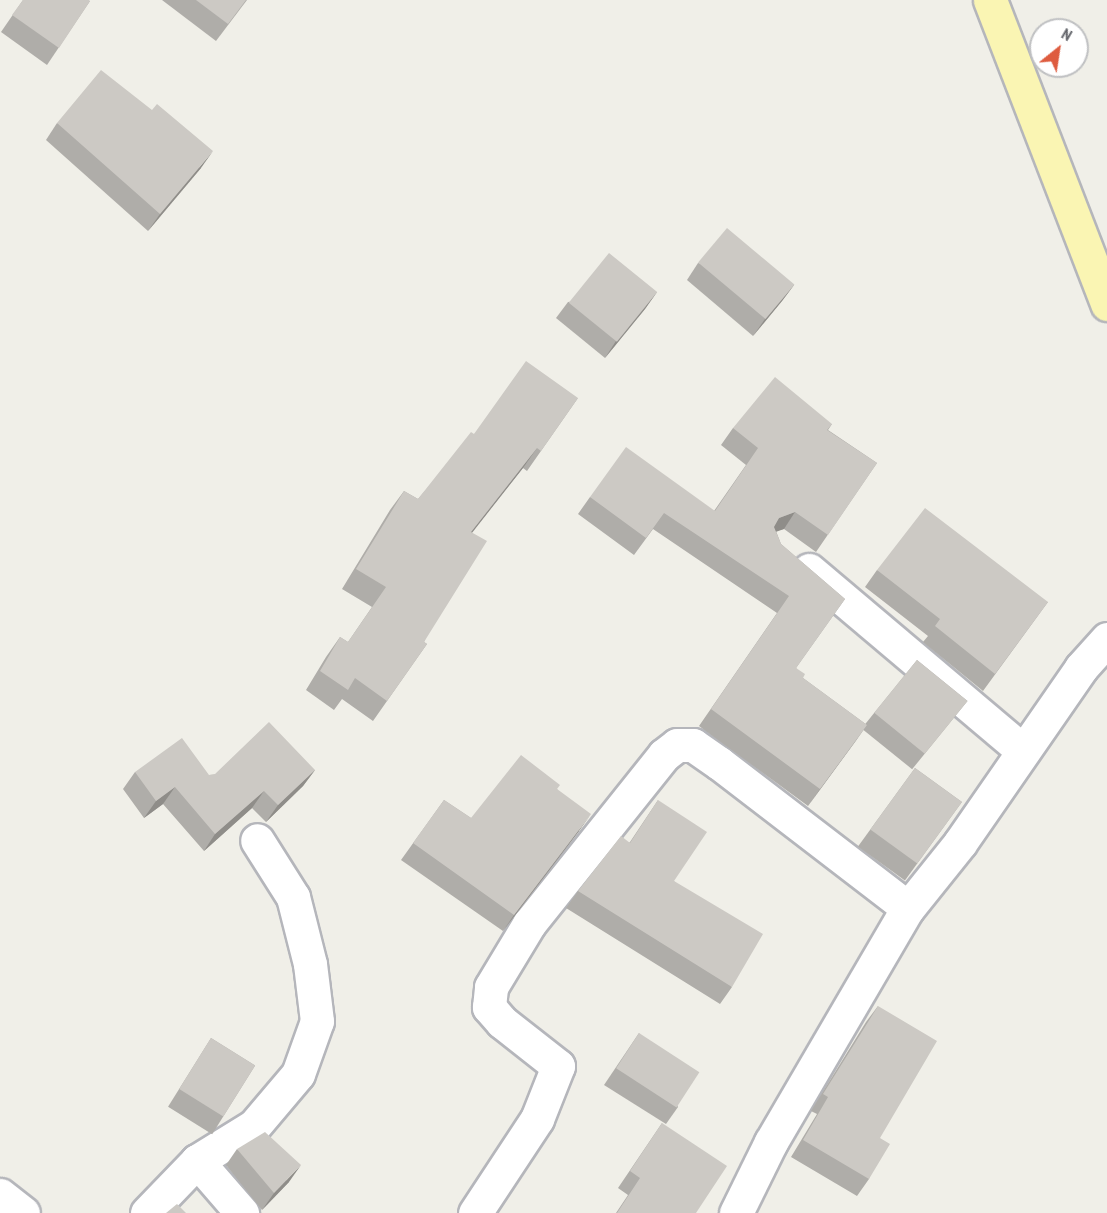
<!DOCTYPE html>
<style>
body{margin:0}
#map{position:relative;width:1107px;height:1213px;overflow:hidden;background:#f0efe8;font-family:"PT Sans Narrow",sans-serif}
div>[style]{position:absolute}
.roads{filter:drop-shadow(2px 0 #b5b6bb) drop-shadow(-2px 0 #b5b6bb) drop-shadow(0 2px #b5b6bb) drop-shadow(0 -2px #b5b6bb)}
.minor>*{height:33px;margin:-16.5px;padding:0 16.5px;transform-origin:16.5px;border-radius:16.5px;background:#fff}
.major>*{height:33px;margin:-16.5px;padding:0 16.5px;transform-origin:16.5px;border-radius:16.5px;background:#faf5b3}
.wall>*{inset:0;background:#afada9;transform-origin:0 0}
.shaded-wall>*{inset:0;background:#8f8d89}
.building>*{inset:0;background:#ccc9c4;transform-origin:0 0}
span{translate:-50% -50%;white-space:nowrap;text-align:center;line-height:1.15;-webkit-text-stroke:4.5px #fff;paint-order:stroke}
.north{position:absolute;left:1029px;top:18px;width:60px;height:60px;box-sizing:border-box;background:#fff;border:2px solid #bfc0c2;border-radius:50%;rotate:30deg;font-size:16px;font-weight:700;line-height:24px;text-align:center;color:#5f6167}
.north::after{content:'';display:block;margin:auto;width:21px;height:27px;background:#de5c3f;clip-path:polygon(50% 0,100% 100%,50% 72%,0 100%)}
</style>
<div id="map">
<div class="roads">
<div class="minor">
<div style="left:809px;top:570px;width:280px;rotate:40.2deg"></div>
<div style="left:197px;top:1161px;width:69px;rotate:49.1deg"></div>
<div style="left:0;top:1195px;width:29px;rotate:38deg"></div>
<div style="left:147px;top:1213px;width:72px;rotate:-46.1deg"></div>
<div style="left:197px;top:1161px;width:67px;rotate:-31.6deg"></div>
<div style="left:254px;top:1126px;width:68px;rotate:-49.8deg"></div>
<div style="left:298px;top:1074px;width:56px;rotate:-70.3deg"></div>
<div style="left:317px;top:1021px;width:57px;rotate:-97deg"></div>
<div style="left:310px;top:964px;width:69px;rotate:-104.2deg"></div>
<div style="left:293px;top:897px;width:67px;rotate:-122.3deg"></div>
<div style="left:475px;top:1213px;width:113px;rotate:-56.6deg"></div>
<div style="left:537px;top:1119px;width:57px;rotate:-68.4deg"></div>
<div style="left:558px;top:1066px;width:71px;rotate:-141.8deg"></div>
<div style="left:502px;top:1022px;width:20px;rotate:-131deg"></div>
<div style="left:489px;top:1007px;width:20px;rotate:-84deg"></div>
<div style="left:491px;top:987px;width:74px;rotate:-58.9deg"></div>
<div style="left:529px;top:924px;width:216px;rotate:-51.4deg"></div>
<div style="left:664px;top:755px;width:16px;rotate:-38deg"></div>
<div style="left:677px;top:745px;width:16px"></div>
<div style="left:693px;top:745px;width:32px;rotate:35deg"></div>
<div style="left:719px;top:763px;width:238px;rotate:37.5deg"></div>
<div style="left:736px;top:1213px;width:79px;rotate:-63.8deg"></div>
<div style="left:771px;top:1142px;width:271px;rotate:-59.7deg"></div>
<div style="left:908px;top:908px;width:83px;rotate:-51.3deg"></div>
<div style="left:960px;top:843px;width:213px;rotate:-55.3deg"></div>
<div style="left:1081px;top:668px;width:39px;rotate:-48deg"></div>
</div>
<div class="major">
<div style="left:990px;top:0;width:326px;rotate:68.9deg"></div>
</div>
</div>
<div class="wall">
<div style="clip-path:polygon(23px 0,90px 1px,47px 65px,1px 32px)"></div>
<div style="clip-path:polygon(162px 0,247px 0,216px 41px)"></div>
<div style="clip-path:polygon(57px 123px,201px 168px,148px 231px,46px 140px)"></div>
<div style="clip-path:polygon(698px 263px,794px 285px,782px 301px,753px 336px,687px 280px)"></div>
<div style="clip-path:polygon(657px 292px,645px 309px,605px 358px,556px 318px,568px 302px)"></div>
<div style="clip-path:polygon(578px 398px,527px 471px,523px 468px,472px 532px,424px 642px,427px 644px,373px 721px,342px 699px,334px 710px,306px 690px,326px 657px,340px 637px,348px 642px,372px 607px,342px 589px,390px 510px,404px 491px,418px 499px,474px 434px)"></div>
<div style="clip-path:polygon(832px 424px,828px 430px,877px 463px,816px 552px,784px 529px,776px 531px,781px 544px,845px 599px,796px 668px,803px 678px,867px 725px,808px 806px,699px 726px,777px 613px,653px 529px,634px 555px,578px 514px,590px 497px,714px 511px,746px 465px,721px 445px,733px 428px)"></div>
<div style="clip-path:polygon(877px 570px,1048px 602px,983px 691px,923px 642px,928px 636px,865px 587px)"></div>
<div style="left:917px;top:660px;width:65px;height:88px;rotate:39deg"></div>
<div style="left:915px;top:768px;width:58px;height:97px;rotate:36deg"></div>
<div style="clip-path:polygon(315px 770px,303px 786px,266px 822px,252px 808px,204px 851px,163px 804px,144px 818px,123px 789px,135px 772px,209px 775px)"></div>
<div style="clip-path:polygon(557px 789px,579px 831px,503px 931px,401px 860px,444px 800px,471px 818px)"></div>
<div style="clip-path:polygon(658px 800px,674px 881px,732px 987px,720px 1004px,566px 908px,578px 891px,630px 842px)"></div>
<div style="clip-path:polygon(878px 1006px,880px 1138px,869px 1179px,857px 1196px,791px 1157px,817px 1114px,811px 1111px,866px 1022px)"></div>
<div style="clip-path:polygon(639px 1033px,678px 1107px,666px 1124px,604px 1085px)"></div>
<div style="left:211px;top:1038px;width:52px;height:81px;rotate:32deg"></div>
<div style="clip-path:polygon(662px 1123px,696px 1213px,616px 1213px,628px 1195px,618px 1188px)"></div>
<div style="clip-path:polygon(237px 1149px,289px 1182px,262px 1210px,226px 1165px)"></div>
</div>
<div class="shaded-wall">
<div style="clip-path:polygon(213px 151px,201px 168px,148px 231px,160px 214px)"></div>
<div style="clip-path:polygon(794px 285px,782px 301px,753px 336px,765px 319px)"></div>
<div style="clip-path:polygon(657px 292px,645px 309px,605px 358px,616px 341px)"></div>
<div style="clip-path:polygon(537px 448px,523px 468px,457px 552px,471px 532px)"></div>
<div style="clip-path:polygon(795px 512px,784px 529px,767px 535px,779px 518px)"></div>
<div style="clip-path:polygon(867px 725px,855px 742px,808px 806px,820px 789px)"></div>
<div style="clip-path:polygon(315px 770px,303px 786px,266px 822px,278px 805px)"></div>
<div style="clip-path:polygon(175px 787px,163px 804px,144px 818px,156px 801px)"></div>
<div style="clip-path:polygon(264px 791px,252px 808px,204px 851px,215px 834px)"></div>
<div style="clip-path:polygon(591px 814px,579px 831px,503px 931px,514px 915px)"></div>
<div style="clip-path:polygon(301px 1165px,289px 1182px,262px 1210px,274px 1193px)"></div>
</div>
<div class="building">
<div style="clip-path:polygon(23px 0,89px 0,90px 1px,59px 48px,12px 15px)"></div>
<div style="clip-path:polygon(196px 0,246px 0,228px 24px)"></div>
<div style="clip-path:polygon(101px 70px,152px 110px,157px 104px,213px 151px,160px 214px,57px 123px)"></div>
<div style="left:727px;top:228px;width:88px;height:45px;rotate:40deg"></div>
<div style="left:609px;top:253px;width:62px;height:64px;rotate:39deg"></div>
<div style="clip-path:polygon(526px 361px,578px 398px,541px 451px,537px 448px,471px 532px,487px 541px,424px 642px,427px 644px,387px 701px,355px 678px,348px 690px,320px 671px,340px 637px,348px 642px,386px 587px,356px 569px,404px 491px,418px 499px,471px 432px,474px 434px)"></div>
<div style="clip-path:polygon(775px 377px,832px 424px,827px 430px,877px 463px,828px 535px,795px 512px,779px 518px,774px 527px,781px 544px,845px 599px,796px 668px,805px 674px,803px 678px,867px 725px,820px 789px,711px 709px,789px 596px,664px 513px,646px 538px,590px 497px,626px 447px,715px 511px,758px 448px,733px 428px)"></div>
<div style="clip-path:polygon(925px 508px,1048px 602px,995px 674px,935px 626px,940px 619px,877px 570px)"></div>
<div style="left:917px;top:660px;width:65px;height:68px;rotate:39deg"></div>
<div style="clip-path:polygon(269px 722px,315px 770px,278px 805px,264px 791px,215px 834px,175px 787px,156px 801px,135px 772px,182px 738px,209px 775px,215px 774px)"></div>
<div style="clip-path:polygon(521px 755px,560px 785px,557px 789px,591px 814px,514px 915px,413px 843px,444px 800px,471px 818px)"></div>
<div style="left:915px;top:768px;width:58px;height:76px;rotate:36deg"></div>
<div style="clip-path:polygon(658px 800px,707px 832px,674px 881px,763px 934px,732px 987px,578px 891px,621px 836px,630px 843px)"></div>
<div style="clip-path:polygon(878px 1006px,937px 1041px,880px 1138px,890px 1144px,869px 1179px,803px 1140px,828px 1097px,823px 1094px)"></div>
<div style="left:639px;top:1033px;width:72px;height:42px;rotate:33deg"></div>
<div style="left:211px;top:1038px;width:52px;height:60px;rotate:32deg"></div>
<div style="clip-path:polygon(662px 1123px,727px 1166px,696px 1213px,617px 1213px,640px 1178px,630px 1171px)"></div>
<div style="clip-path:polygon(265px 1132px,301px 1165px,274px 1193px,237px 1149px)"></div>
<div style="clip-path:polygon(177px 1204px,186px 1213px,166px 1213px)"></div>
</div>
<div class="north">N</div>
</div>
